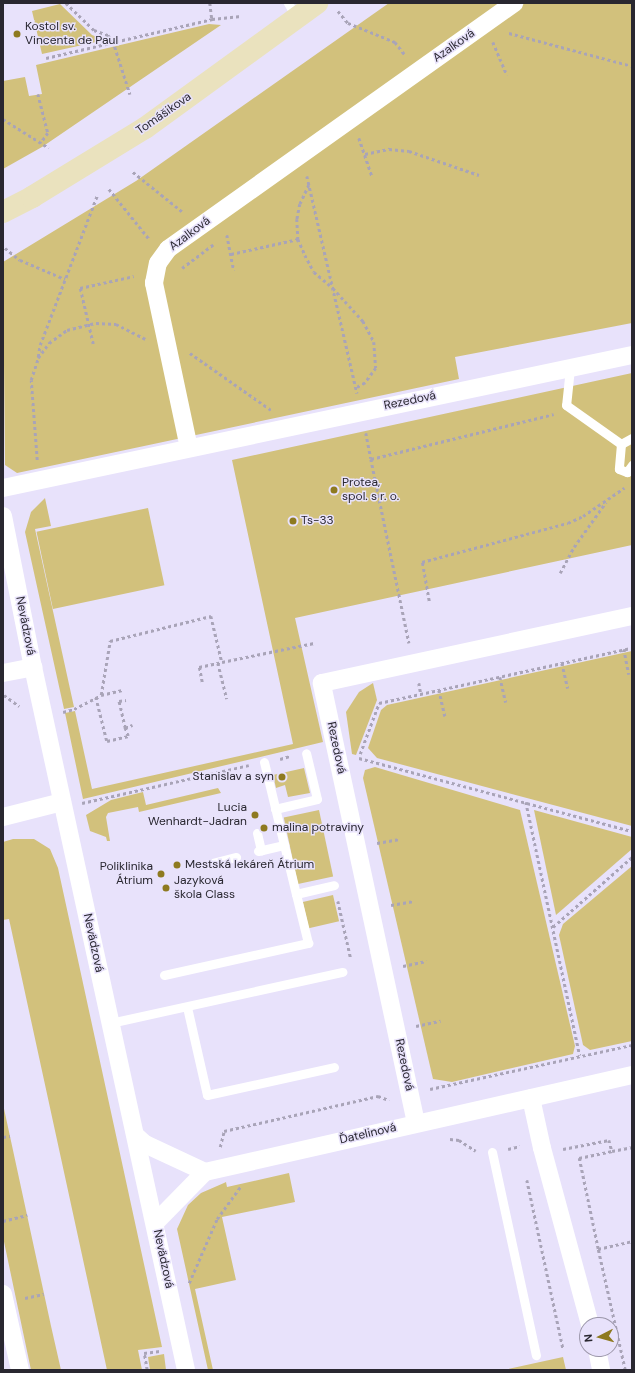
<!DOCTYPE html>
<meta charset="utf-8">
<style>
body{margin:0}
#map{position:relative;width:635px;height:1373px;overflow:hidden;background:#e8e2fb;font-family:"DM Sans",sans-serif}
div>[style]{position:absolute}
.green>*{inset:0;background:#d2c17c;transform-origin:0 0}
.path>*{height:2.5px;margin-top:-1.25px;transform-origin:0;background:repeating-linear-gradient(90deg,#a9a4b8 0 3px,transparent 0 6px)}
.service>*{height:9px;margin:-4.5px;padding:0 4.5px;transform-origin:4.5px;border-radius:4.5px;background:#fff}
.minor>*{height:18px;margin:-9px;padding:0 9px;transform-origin:9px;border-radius:9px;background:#fff}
.secondary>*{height:22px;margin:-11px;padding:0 11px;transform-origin:11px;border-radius:11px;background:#eae2be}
.dots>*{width:11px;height:11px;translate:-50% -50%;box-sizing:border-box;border:2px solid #e8e2fb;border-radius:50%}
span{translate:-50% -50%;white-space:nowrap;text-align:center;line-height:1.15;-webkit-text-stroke:3px #e8e2fb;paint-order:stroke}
.poi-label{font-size:12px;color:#292730}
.left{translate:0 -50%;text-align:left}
.right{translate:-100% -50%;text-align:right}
.street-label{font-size:12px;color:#292730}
.frame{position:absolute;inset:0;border:4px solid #292730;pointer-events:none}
.north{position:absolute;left:579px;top:1317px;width:40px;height:40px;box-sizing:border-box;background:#e8e2fb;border:1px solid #9c97aa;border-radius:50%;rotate:264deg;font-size:11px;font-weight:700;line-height:16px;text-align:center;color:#292730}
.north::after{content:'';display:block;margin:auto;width:14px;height:18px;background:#8e7a20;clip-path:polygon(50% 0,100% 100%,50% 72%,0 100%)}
</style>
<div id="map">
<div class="green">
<div style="clip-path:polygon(389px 3px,632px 3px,632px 323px,455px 357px,459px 379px,17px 473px,5px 465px,3px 262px,136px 181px)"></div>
<div style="clip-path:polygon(60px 4px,92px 35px,105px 40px,42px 54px,32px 11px)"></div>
<div style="clip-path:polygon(209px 24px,221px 25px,42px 147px,3px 169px,3px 81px,25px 77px,29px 96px,42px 94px,36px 65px)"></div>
<div style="clip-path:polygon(632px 373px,632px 545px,295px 618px,323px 742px,83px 799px,65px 713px,75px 711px,92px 789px,293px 744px,232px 460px)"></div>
<div style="clip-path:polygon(45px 498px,51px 526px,35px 529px,74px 707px,64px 709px,25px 532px,31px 512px)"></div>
<div style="left:148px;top:508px;width:79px;height:114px;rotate:78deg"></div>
<div style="clip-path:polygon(632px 651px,632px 826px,377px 758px,368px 748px,381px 710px,387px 705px)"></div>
<div style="clip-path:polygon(373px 683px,377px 700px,356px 755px,352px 754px,346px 712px,359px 692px)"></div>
<div style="clip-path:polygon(375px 767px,520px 810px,575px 1046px,573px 1054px,452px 1082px,433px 1079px,363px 778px,365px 770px)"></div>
<div style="clip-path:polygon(304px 768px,310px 793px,288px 797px,285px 785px,276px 788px,273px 775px)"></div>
<div style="clip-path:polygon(218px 788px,221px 793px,139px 812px,138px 807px,108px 813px,106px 817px,110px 841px,107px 841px,106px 837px,90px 831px,86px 815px,111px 800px,143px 792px,146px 805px)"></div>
<div style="left:319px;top:810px;width:68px;height:36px;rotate:78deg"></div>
<div style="clip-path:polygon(534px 810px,632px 837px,632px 849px,556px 915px)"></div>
<div style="clip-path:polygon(13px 839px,34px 839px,50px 849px,58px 868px,162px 1347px,138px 1350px,142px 1370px,107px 1370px,9px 919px,3px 920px,3px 842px)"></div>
<div style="clip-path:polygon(632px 866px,632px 1041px,590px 1050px,583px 1045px,559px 935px,563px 924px)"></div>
<div style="left:333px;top:895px;width:27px;height:31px;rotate:77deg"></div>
<div style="clip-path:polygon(3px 1104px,51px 1326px,61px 1370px,31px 1370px,3px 1237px)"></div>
<div style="clip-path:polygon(289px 1173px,295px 1202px,222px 1217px,236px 1280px,195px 1289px,213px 1370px,208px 1370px,177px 1229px,188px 1205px,201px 1193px,224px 1183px,226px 1182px,227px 1187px)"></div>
<div style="clip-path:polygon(164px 1354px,166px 1370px,150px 1370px,148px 1357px)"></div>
<div style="clip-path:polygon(563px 1357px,566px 1370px,504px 1370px)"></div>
</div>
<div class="path">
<div style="left:66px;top:3px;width:39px;rotate:44deg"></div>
<div style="left:94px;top:30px;width:15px;rotate:20deg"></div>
<div style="left:108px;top:35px;width:8px;rotate:50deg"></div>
<div style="left:113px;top:41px;width:56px;rotate:72.2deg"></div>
<div style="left:210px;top:3px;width:16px;rotate:83deg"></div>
<div style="left:338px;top:11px;width:16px;rotate:50deg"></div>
<div style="left:348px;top:23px;width:51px;rotate:22deg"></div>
<div style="left:395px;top:42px;width:16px;rotate:52deg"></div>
<div style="left:509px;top:33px;width:127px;rotate:15deg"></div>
<div style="left:493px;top:42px;width:36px;rotate:67deg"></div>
<div style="left:46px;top:58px;width:171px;rotate:-13.2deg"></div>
<div style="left:212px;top:19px;width:29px;rotate:-6deg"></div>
<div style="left:38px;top:94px;width:40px;rotate:75.6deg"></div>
<div style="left:48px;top:133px;width:12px;rotate:125deg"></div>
<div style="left:3px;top:119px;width:54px;rotate:32.2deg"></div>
<div style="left:359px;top:138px;width:40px;rotate:71.1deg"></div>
<div style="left:365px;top:154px;width:25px;rotate:-12deg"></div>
<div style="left:389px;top:149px;width:20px;rotate:6deg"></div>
<div style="left:409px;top:151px;width:74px;rotate:18.9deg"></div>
<div style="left:133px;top:172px;width:65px;rotate:38.8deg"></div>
<div style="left:307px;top:176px;width:223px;rotate:77deg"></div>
<div style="left:309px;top:185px;width:21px;rotate:115deg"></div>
<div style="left:300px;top:204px;width:15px;rotate:101deg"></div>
<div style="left:297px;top:219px;width:20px;rotate:87deg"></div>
<div style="left:298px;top:239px;width:17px;rotate:66deg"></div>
<div style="left:305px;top:255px;width:19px;rotate:62deg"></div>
<div style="left:314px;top:272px;width:25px;rotate:40deg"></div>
<div style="left:333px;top:288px;width:45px;rotate:47.7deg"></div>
<div style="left:363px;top:321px;width:24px;rotate:62deg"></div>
<div style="left:374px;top:342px;width:26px;rotate:86deg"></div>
<div style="left:376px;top:368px;width:19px;rotate:126deg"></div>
<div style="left:365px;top:383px;width:10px;rotate:151deg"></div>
<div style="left:109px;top:189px;width:65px;rotate:51.2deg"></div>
<div style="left:227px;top:235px;width:36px;rotate:79deg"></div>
<div style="left:5px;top:248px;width:19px;rotate:39deg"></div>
<div style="left:20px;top:260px;width:49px;rotate:22.9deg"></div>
<div style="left:231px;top:254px;width:69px;rotate:-12.6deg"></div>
<div style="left:182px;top:268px;width:39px;rotate:-37deg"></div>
<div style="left:93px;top:344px;width:57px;rotate:-103.1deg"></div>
<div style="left:80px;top:288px;width:55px;rotate:-12.5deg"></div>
<div style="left:190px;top:353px;width:99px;rotate:35.1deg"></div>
<div style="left:38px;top:357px;width:12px;rotate:-81deg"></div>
<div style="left:40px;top:345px;width:160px;rotate:-69.1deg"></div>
<div style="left:366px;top:433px;width:26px;rotate:79deg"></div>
<div style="left:371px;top:459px;width:188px;rotate:-13.8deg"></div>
<div style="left:371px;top:459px;width:188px;rotate:78.3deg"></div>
<div style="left:37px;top:460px;width:80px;rotate:-94.3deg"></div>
<div style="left:31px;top:380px;width:23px;rotate:-72deg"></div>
<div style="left:38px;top:358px;width:19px;rotate:-54deg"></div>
<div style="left:49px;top:343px;width:22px;rotate:-36deg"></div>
<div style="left:67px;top:330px;width:30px;rotate:-14deg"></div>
<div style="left:96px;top:323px;width:20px;rotate:3deg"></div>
<div style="left:116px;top:324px;width:33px;rotate:27deg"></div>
<div style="left:560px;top:573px;width:30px;rotate:-62deg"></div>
<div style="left:574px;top:547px;width:55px;rotate:-54.6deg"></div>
<div style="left:429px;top:601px;width:40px;rotate:-100deg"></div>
<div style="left:422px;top:562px;width:151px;rotate:-15deg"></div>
<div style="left:568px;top:523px;width:17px;rotate:-25deg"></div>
<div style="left:583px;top:516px;width:50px;rotate:-34.3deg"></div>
<div style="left:624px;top:649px;width:26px;rotate:79deg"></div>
<div style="left:218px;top:663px;width:37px;rotate:76deg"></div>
<div style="left:562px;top:663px;width:26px;rotate:77deg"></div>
<div style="left:500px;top:677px;width:26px;rotate:77deg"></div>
<div style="left:202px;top:682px;width:15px;rotate:-101deg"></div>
<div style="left:199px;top:667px;width:24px;rotate:-12deg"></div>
<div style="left:419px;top:683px;width:11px;rotate:80deg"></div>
<div style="left:439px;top:690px;width:27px;rotate:77deg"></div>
<div style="left:4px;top:695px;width:19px;rotate:36deg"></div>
<div style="left:101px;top:695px;width:23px;rotate:-13deg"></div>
<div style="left:96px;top:697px;width:45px;rotate:76deg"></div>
<div style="left:107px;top:741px;width:22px;rotate:-13deg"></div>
<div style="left:128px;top:736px;width:9px;rotate:-111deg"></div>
<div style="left:125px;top:728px;width:8px;rotate:-23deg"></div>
<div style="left:63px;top:712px;width:11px;rotate:-15deg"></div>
<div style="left:74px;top:709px;width:30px;rotate:-27deg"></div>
<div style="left:101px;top:695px;width:55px;rotate:-80.5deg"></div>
<div style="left:110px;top:641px;width:104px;rotate:-13.9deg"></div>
<div style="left:211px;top:616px;width:47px;rotate:76.6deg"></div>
<div style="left:222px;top:662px;width:94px;rotate:-11.7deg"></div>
<div style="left:125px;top:728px;width:28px;rotate:-103deg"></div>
<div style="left:119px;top:701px;width:7px;rotate:-8deg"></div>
<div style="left:360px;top:754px;width:54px;rotate:-69.6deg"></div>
<div style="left:379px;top:703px;width:259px;rotate:-12.3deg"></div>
<div style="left:359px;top:758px;width:283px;rotate:15deg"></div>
<div style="left:280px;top:759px;width:10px;rotate:-17deg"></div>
<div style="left:526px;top:802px;width:259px;rotate:78deg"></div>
<div style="left:82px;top:803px;width:171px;rotate:-12.8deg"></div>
<div style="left:377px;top:843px;width:23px;rotate:-10deg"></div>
<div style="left:338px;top:901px;width:59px;rotate:77.4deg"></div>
<div style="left:391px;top:905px;width:22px;rotate:-10deg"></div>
<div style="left:553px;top:927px;width:106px;rotate:-41.5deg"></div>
<div style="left:403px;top:966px;width:24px;rotate:-12deg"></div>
<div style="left:416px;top:1026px;width:25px;rotate:-12deg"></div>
<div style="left:430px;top:1089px;width:207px;rotate:-12.3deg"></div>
<div style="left:3px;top:1137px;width:7px;rotate:-8deg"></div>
<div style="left:450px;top:1139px;width:9px;rotate:6deg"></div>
<div style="left:459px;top:1140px;width:20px;rotate:33deg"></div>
<div style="left:220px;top:1147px;width:16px;rotate:-76deg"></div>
<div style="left:224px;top:1131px;width:158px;rotate:-12.8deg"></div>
<div style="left:378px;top:1096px;width:12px;rotate:20deg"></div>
<div style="left:508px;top:1149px;width:12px;rotate:-14deg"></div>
<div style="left:563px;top:1149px;width:47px;rotate:-11.1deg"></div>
<div style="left:609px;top:1140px;width:11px;rotate:75deg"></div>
<div style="left:612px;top:1151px;width:20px;rotate:-11deg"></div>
<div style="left:527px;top:1180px;width:172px;rotate:77.9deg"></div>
<div style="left:3px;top:1221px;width:25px;rotate:-14deg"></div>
<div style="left:598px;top:1249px;width:93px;rotate:-101.8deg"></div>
<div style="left:579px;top:1158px;width:34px;rotate:-12deg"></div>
<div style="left:189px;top:1283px;width:70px;rotate:-66.4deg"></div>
<div style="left:217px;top:1219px;width:41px;rotate:-54deg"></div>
<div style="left:25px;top:1298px;width:19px;rotate:-12deg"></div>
<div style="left:147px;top:1370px;width:17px;rotate:-100deg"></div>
<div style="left:144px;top:1353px;width:16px;rotate:-7deg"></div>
<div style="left:625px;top:1370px;width:124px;rotate:-102.6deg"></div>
<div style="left:598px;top:1249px;width:35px;rotate:-13deg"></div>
</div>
<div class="service">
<div style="left:288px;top:3px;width:17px;rotate:59deg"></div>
<div style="left:570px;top:368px;width:37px;rotate:96deg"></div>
<div style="left:566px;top:405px;width:67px;rotate:35.3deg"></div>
<div style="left:621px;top:444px;width:25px;rotate:95deg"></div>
<div style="left:619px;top:469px;width:9px;rotate:21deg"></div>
<div style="left:627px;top:472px;width:9px;rotate:-54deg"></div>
<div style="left:621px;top:444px;width:13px;rotate:-29deg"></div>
<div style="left:264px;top:762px;width:136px;rotate:76.4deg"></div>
<div style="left:296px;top:894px;width:39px;rotate:-13deg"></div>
<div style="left:275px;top:809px;width:43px;rotate:-13.4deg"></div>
<div style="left:317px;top:799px;width:47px;rotate:-103.4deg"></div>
<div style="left:257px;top:833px;width:18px;rotate:77deg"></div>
<div style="left:258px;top:851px;width:27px;rotate:-13deg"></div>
<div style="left:208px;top:864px;width:29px;rotate:-14deg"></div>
<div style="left:164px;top:975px;width:148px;rotate:-12.5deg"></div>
<div style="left:308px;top:943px;width:50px;rotate:-103.8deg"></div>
<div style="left:187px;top:1007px;width:90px;rotate:77.2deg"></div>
<div style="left:207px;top:1095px;width:130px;rotate:-12.4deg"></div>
<div style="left:110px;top:1023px;width:238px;rotate:-12.4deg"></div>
<div style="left:492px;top:1152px;width:208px;rotate:77.8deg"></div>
</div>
<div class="minor">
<div style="left:189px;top:448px;width:169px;rotate:-102deg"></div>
<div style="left:154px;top:283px;width:20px;rotate:-79deg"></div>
<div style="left:158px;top:263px;width:17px;rotate:-54deg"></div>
<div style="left:168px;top:249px;width:425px;rotate:-35.4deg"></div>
<div style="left:3px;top:488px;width:643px;rotate:-11.94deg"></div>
<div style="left:3px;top:516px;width:154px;rotate:78.8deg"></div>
<div style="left:33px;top:667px;width:719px;rotate:77.72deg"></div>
<div style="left:3px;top:673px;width:31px;rotate:-11deg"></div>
<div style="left:3px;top:817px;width:61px;rotate:-14.3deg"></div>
<div style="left:531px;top:1098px;width:51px;rotate:77.6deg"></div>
<div style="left:542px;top:1148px;width:183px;rotate:74.8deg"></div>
<div style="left:416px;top:1123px;width:450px;rotate:-102.1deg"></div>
<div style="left:322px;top:683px;width:317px;rotate:-12.2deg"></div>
<div style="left:136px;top:1136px;width:12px;rotate:42deg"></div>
<div style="left:145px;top:1144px;width:66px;rotate:25deg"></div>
<div style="left:155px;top:1223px;width:71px;rotate:-45.6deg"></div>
<div style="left:205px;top:1172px;width:438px;rotate:-12.8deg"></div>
<div style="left:3px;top:1294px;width:78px;rotate:77.4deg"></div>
<div style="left:597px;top:1349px;width:21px;rotate:79deg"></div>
</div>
<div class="secondary">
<div style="left:3px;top:212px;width:33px;rotate:-27deg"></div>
<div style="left:32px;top:197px;width:132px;rotate:-31.4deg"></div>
<div style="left:145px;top:128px;width:213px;rotate:-36deg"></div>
</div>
<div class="dots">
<div style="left:17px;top:34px;background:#8e7a20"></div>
<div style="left:334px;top:490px;background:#8e7a20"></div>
<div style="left:293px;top:521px;background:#8e7a20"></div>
<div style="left:282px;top:777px;background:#8e7a20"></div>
<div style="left:255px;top:815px;background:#8e7a20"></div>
<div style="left:264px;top:828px;background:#8e7a20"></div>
<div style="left:177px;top:865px;background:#8e7a20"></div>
<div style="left:161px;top:874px;background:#8e7a20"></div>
<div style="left:166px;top:888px;background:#8e7a20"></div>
</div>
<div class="poi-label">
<span class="left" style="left:25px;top:34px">Kostol sv.<br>Vincenta de Paul</span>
<span class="left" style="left:342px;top:490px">Protea,<br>spol. s r. o.</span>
<span class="left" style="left:301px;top:521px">Ts-33</span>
<span class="right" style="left:274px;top:777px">Stanislav a syn</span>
<span class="right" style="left:247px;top:815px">Lucia<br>Wenhardt-Jadran</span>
<span class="left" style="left:272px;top:828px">malina potraviny</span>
<span class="left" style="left:185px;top:865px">Mestská lekáreň Átrium</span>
<span class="right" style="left:153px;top:874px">Poliklinika<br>Átrium</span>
<span class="left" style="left:174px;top:888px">Jazyková<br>škola Class</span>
</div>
<div class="street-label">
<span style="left:454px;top:46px;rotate:-35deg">Azalková</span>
<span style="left:164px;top:114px;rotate:-35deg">Tomášikova</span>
<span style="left:190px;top:234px;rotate:-37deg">Azalková</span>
<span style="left:410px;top:401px;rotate:-12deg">Rezedová</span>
<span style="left:25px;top:626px;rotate:79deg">Nevädzová</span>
<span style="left:336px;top:748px;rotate:78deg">Rezedová</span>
<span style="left:93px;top:943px;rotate:78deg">Nevädzová</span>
<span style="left:404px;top:1065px;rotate:78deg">Rezedová</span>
<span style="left:368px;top:1134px;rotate:-13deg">Ďatelinová</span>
<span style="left:163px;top:1259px;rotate:78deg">Nevädzová</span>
</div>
<div class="frame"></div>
<div class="north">N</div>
</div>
